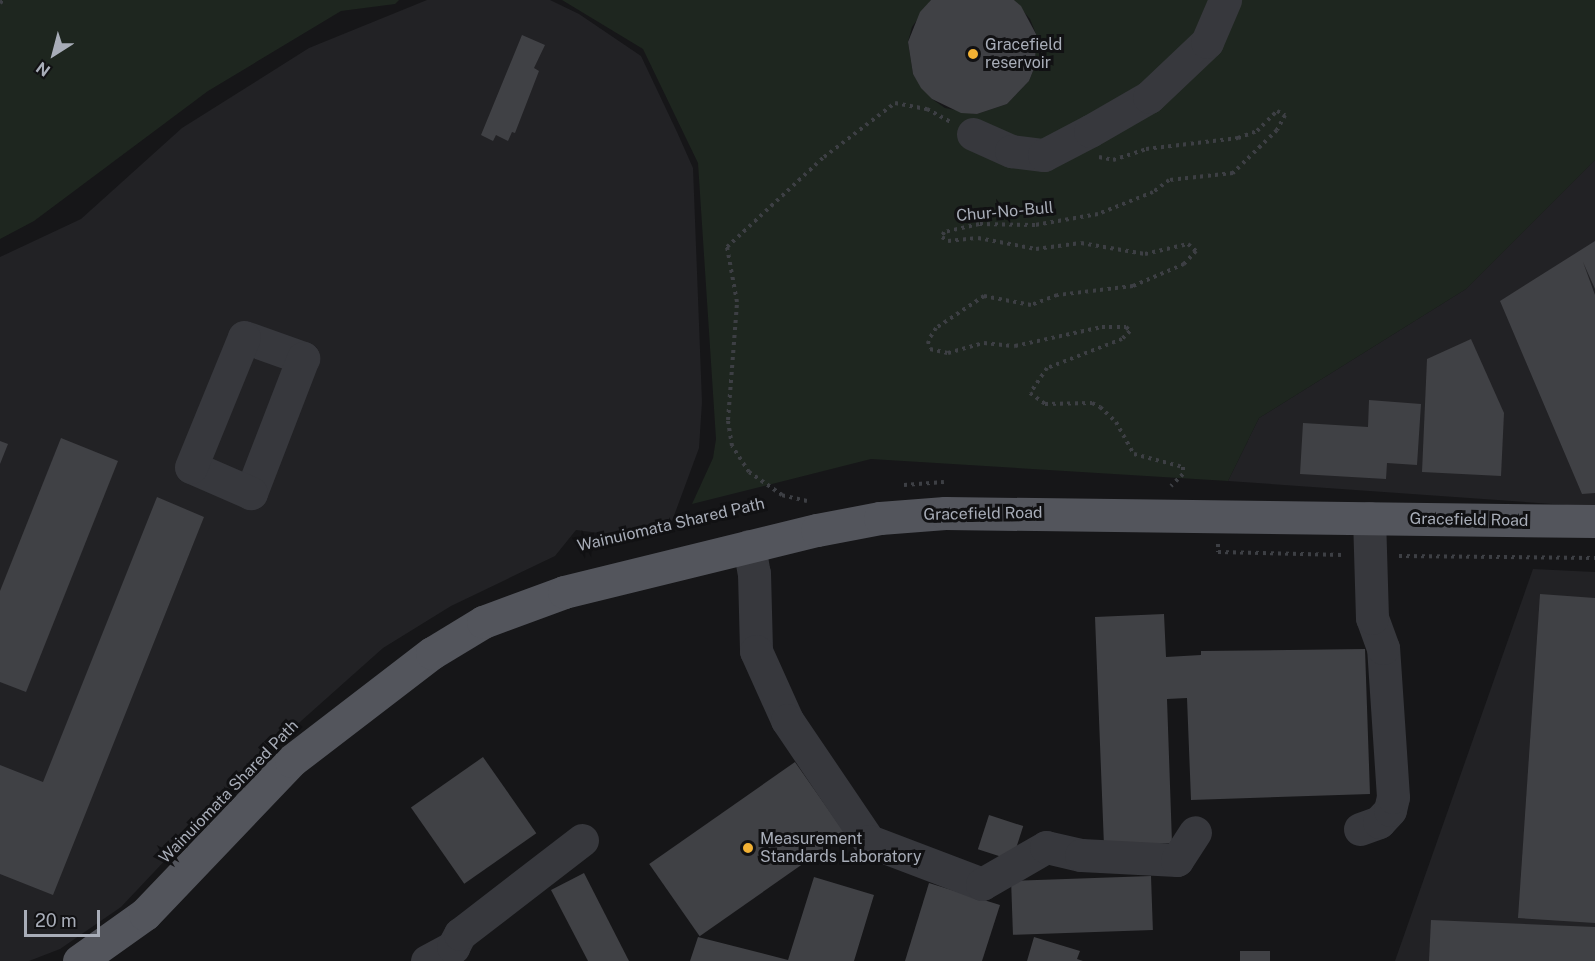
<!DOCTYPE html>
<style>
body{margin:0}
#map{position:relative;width:1595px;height:961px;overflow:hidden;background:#161618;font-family:"Public Sans",sans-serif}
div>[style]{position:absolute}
.built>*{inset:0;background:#222225}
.green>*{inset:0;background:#1e261f}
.building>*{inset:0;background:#404145;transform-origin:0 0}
.path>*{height:4px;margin-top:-2px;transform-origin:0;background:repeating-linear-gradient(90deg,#3d3f44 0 3px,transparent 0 7.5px)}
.minor>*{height:33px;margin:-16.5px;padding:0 16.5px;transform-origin:16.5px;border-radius:16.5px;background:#37383d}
.major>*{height:33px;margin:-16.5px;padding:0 16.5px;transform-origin:16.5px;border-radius:16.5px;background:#53555c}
.dots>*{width:16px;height:16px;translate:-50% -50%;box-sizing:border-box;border:3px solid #111113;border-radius:50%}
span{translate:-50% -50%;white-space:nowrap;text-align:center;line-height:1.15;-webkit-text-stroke:6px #111113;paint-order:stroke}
.poi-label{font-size:16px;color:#a8adb8}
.left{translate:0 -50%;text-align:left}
.street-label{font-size:16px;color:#a8adb8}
.north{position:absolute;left:24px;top:24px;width:60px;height:60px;-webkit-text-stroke:4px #111113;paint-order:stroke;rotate:216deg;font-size:16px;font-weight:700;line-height:24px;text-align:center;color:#a8adb8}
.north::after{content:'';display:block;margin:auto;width:21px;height:27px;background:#a8adb8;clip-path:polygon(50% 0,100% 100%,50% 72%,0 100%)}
.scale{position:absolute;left:24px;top:910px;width:76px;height:27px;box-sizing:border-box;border:3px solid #a8adb8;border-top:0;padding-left:8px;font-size:18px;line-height:21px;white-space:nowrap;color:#a8adb8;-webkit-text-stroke:4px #111113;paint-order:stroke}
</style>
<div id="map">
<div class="built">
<div style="clip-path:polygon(427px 0,550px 0,579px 14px,641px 56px,677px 132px,693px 168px,702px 402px,699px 448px,668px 532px,614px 535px,576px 530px,555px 556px,451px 606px,383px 648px,273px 746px,121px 907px,60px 949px,29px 961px,0 961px,0 257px,81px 219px,182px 128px,309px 48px)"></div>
<div style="clip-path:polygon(1595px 160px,1595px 507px,1228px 481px,1259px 418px,1466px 289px)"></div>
<div style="clip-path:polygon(1533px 569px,1595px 572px,1595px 961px,1395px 961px)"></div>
</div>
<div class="green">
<div style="clip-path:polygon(0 0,399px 0,395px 4px,341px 11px,208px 91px,34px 221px,0 239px)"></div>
<div style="clip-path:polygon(562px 0,931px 0,912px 27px,908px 42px,913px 74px,932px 99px,945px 108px,977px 114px,1007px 104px,1029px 81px,1035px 66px,1036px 34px,1030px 19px,1014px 0,1595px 0,1595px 160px,1466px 289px,1259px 418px,1228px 481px,871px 459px,692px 504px,713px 458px,716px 439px,698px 163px,643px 49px)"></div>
</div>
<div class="building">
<div style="clip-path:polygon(931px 0,1014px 0,1021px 6px,1036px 34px,1035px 66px,1029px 81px,1007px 104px,977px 114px,961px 113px,932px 99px,921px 88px,913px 74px,908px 42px,920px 12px)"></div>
<div style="clip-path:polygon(522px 35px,545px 45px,534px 68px,539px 71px,515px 133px,512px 132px,508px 141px,496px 135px,493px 141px,481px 135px)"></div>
<div style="clip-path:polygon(1595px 241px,1595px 289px,1583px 262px,1595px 295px,1595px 493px,1582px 494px,1500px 301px)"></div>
<div style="clip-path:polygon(1471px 339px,1504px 413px,1501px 476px,1422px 472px,1427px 359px)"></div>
<div style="clip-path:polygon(1369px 400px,1421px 404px,1417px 465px,1387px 463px,1386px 479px,1300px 474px,1303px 423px,1368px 427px)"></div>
<div style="clip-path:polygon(61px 438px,118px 461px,26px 692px,0 682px,0 591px)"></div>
<div style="clip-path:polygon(0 441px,8px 444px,0 464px)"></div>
<div style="clip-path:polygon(157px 497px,204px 517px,53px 895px,0 874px,0 765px,43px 782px)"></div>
<div style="clip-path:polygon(1540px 594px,1595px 598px,1595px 923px,1518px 918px)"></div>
<div style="clip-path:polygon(1164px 614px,1166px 657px,1201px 655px,1201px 651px,1365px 649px,1370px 794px,1191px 800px,1187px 698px,1167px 699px,1172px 843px,1104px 846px,1095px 617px)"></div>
<div style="left:483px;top:757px;width:93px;height:88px;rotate:55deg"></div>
<div style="left:795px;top:762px;width:88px;height:178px;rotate:55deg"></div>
<div style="left:989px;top:815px;width:36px;height:36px;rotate:18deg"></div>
<div style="clip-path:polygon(584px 873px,629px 961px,588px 961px,551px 890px)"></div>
<div style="left:1151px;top:876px;width:54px;height:140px;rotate:88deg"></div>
<div style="clip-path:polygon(814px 877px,874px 895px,854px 961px,690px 961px,698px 937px,788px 960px)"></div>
<div style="clip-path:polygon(929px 883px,1000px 905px,982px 961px,905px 961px)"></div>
<div style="clip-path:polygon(1431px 920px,1595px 927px,1595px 961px,1429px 961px)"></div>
<div style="clip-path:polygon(1034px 937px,1080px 951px,1077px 959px,1083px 961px,1027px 961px)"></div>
<div style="left:1270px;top:951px;width:10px;height:30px;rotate:90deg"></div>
</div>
<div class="path">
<div style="left:0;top:3px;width:5px;rotate:-37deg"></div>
<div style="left:1099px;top:157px;width:14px;rotate:12deg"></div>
<div style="left:1113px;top:160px;width:35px;rotate:-18deg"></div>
<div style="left:1146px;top:149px;width:93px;rotate:-6.8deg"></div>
<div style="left:1238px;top:138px;width:20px;rotate:-20deg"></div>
<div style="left:1257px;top:131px;width:28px;rotate:-45deg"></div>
<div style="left:1277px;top:111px;width:9px;rotate:27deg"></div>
<div style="left:1285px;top:115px;width:17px;rotate:118deg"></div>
<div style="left:1277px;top:130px;width:62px;rotate:135.7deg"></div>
<div style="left:1233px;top:173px;width:64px;rotate:173.8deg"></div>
<div style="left:1169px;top:180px;width:20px;rotate:143deg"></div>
<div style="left:1153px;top:192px;width:59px;rotate:158.2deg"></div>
<div style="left:1098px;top:214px;width:64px;rotate:170.1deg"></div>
<div style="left:1035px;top:225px;width:56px;rotate:-179deg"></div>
<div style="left:979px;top:224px;width:36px;rotate:167deg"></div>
<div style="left:944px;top:232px;width:5px;rotate:112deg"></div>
<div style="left:942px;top:237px;width:7px;rotate:34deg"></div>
<div style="left:948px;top:241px;width:30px;rotate:-6deg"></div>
<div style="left:978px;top:238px;width:59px;rotate:10.7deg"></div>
<div style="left:1036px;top:249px;width:45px;rotate:-7.6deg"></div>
<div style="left:1081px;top:243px;width:65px;rotate:9.8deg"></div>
<div style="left:1145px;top:254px;width:44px;rotate:-13.1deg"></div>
<div style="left:1188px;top:244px;width:11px;rotate:41deg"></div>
<div style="left:1196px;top:251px;width:18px;rotate:133deg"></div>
<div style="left:1184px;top:264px;width:56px;rotate:156.7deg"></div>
<div style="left:1133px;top:286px;width:77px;rotate:173.2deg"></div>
<div style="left:1057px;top:295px;width:28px;rotate:159deg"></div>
<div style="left:1031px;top:305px;width:48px;rotate:-169.2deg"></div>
<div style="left:984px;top:296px;width:58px;rotate:146.3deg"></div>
<div style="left:936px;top:328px;width:15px;rotate:122deg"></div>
<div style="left:928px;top:341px;width:8px;rotate:76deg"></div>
<div style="left:930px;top:349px;width:18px;rotate:13deg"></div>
<div style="left:948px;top:353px;width:37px;rotate:-16deg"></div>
<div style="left:984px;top:343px;width:31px;rotate:6deg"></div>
<div style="left:1015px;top:346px;width:89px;rotate:-12.3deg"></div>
<div style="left:1102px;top:327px;width:24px"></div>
<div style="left:1126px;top:327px;width:6px;rotate:45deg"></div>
<div style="left:1130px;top:331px;width:11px;rotate:135deg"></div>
<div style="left:1122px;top:339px;width:80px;rotate:158.9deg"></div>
<div style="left:1047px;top:368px;width:30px;rotate:124deg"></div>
<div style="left:1030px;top:393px;width:19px;rotate:36deg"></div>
<div style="left:1045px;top:404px;width:47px;rotate:-1.2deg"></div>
<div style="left:1092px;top:403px;width:9px;rotate:27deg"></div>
<div style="left:1100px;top:407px;width:22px;rotate:43deg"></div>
<div style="left:1116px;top:422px;width:37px;rotate:61deg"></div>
<div style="left:1134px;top:454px;width:51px;rotate:14.9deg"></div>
<div style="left:1183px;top:467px;width:7px;rotate:90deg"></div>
<div style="left:1183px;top:474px;width:17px;rotate:135deg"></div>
<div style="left:904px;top:485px;width:40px;rotate:-4.3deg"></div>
<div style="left:807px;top:501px;width:26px;rotate:-167deg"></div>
<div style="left:782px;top:495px;width:40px;rotate:-145.1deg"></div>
<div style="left:749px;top:472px;width:31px;rotate:-123deg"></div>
<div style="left:732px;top:446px;width:26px;rotate:-99deg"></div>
<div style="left:728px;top:420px;width:118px;rotate:-85.6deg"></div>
<div style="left:737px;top:302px;width:56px;rotate:-100.3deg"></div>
<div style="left:727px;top:247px;width:132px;rotate:-42.9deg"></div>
<div style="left:824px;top:157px;width:89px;rotate:-37.3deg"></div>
<div style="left:895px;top:103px;width:33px;rotate:11deg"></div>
<div style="left:927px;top:109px;width:26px;rotate:29deg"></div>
<div style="left:1218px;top:544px;width:8px;rotate:90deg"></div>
<div style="left:1218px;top:552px;width:125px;rotate:1.4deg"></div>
<div style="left:1399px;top:556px;width:196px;rotate:0.6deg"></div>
</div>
<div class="minor">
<div style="left:973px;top:134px;width:42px;rotate:24.1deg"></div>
<div style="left:1011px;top:151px;width:33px;rotate:7deg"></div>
<div style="left:1044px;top:155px;width:52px;rotate:-27.6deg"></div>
<div style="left:1090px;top:131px;width:68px;rotate:-30deg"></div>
<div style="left:1149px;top:97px;width:80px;rotate:-43.5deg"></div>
<div style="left:1207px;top:42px;width:46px;rotate:-66.8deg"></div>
<div style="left:244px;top:337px;width:63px;rotate:19.6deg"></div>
<div style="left:303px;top:358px;width:145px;rotate:111.1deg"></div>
<div style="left:251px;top:493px;width:65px;rotate:-156.6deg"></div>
<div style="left:191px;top:467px;width:140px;rotate:-67.8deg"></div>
<div style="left:749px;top:546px;width:27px;rotate:80deg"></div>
<div style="left:754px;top:573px;width:78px;rotate:88.5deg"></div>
<div style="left:756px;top:651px;width:76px;rotate:65.8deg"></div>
<div style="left:787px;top:720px;width:146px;rotate:55.9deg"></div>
<div style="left:869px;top:841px;width:121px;rotate:20.8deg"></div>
<div style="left:982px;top:884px;width:74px;rotate:-30deg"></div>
<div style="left:1046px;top:847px;width:36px;rotate:13deg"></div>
<div style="left:1081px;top:855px;width:96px;rotate:3deg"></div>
<div style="left:1177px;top:860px;width:33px;rotate:-57deg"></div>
<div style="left:1360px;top:829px;width:20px;rotate:-20deg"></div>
<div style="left:1379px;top:822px;width:16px;rotate:-47deg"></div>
<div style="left:1390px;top:810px;width:13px;rotate:-77deg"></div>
<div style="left:1393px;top:797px;width:149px;rotate:-93.8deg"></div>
<div style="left:1383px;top:648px;width:32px;rotate:-110deg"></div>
<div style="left:1372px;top:618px;width:100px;rotate:-91.7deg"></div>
<div style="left:427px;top:961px;width:30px;rotate:-28deg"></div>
<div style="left:453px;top:947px;width:15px;rotate:-62deg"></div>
<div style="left:460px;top:934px;width:154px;rotate:-37.6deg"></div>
</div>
<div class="major">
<div style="left:79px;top:961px;width:81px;rotate:-35.5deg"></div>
<div style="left:145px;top:914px;width:211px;rotate:-46.3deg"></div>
<div style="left:291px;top:761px;width:178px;rotate:-37.5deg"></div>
<div style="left:432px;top:653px;width:60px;rotate:-31.3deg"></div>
<div style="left:483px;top:622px;width:86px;rotate:-20.3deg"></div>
<div style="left:564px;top:592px;width:260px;rotate:-13.8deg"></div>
<div style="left:817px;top:530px;width:64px;rotate:-10.8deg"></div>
<div style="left:880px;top:518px;width:65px;rotate:-4.4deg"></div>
<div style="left:945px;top:513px;width:650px;rotate:0.71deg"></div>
</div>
<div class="dots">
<div style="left:973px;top:54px;background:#f2b134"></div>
<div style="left:748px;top:848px;background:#f2b134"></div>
</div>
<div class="poi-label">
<span class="left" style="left:985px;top:54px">Gracefield<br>reservoir</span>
<span class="left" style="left:760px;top:848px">Measurement<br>Standards Laboratory</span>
</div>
<div class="street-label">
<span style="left:1005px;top:212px;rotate:-5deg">Chur-No-Bull</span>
<span style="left:983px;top:514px;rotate:-1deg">Gracefield Road</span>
<span style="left:1469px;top:520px;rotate:1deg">Gracefield Road</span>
<span style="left:671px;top:525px;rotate:-13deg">Wainuiomata Shared Path</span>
<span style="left:229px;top:792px;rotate:-46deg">Wainuiomata Shared Path</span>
</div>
<div class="north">N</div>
<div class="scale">20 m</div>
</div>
